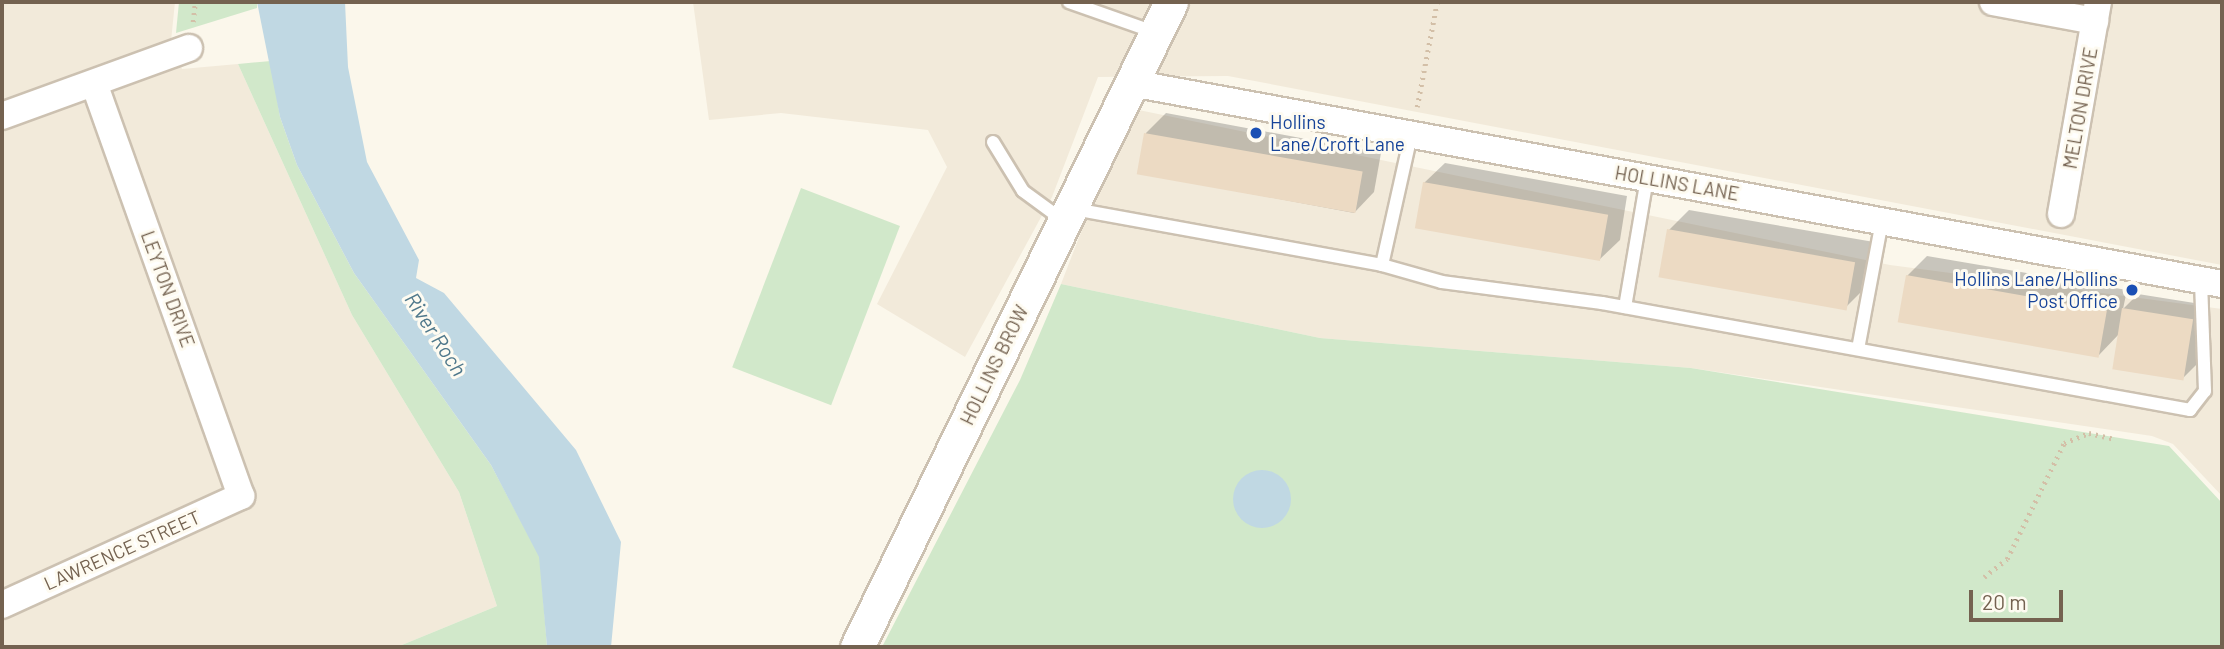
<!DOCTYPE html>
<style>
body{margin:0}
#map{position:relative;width:2224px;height:649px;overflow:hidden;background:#fbf7eb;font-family:Barlow,sans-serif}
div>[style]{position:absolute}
.residential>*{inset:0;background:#f2eada}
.green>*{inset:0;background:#d1e8ca;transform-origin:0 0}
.water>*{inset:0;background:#c0d8e3}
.round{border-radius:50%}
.shadow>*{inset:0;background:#0003}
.building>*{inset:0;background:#ecdac3;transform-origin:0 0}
.path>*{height:4.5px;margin-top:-2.25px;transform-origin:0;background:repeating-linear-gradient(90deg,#d3bfa7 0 2px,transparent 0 7px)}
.roads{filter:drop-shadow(2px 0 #ccc1b1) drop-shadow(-2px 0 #ccc1b1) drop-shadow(0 2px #ccc1b1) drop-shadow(0 -2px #ccc1b1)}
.service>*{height:12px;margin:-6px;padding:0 6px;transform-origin:6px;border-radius:6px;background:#fff}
.minor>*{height:26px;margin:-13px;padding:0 13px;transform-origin:13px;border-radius:13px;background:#fff}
.tertiary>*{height:33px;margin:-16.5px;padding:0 16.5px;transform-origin:16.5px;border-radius:16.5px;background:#fff}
.dots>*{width:19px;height:19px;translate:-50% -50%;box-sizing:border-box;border:4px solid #fefbf1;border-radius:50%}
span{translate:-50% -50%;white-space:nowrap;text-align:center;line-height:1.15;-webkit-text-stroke:6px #fefbf1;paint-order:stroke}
.street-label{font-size:19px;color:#746250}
.transit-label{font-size:19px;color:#164399}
.left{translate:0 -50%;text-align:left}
.right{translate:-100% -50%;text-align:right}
.water-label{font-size:21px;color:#4f788b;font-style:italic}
.frame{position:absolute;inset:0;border:4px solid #746250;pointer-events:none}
.scale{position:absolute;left:1969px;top:590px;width:94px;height:32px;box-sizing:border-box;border:4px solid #746250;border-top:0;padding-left:9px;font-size:21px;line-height:24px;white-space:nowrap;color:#746250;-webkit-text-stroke:5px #fefbf1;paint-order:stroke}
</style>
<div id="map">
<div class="residential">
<div style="clip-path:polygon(2px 2px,175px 2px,171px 41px,182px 69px,238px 64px,352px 315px,459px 492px,497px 606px,397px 647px,2px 647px)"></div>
<div style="clip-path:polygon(693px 2px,2222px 2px,2222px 265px,1228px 76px,1098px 77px,1052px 197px,965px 357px,877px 304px,947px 167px,928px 130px,781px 113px,709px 120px)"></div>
<div style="clip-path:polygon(1129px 108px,1890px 265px,2222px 309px,2222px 496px,2173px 444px,2152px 436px,1691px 368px,1320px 338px,1061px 284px)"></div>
</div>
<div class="green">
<div style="clip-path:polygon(179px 2px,257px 2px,257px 8px,176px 33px)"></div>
<div style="clip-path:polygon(271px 61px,280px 117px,297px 165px,354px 273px,491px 465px,540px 557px,547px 647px,397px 647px,497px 606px,459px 492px,352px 315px,238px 64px)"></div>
<div style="left:801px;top:188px;width:106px;height:192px;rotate:21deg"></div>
<div style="clip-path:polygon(1061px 284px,1320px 338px,1691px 368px,2169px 446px,2222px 503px,2222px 647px,882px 647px,1020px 380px)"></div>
</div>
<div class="water">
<div style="clip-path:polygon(257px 2px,345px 2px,348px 67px,367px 162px,419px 260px,416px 278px,444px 293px,576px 450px,621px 542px,611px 647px,547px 647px,539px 557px,491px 465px,354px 273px,297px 165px,280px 117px)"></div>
<div class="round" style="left:1233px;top:470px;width:58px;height:58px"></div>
</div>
<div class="shadow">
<div style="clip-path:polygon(1166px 113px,1381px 153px,1374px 192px,1354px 213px,1139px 173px,1146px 133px)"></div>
<div style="clip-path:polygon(1445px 163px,1627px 196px,1620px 240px,1599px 260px,1424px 183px)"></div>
<div style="clip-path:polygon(1689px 210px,1874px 242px,1866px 287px,1846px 307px,1669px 230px)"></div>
<div style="clip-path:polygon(1927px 256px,2127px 290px,2123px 309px,2138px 294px,2207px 305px,2197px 364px,2183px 378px,2120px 333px,2099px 355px,1907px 276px)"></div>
</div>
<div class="building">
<div style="left:1144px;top:133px;width:222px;height:42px;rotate:10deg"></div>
<div style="left:1423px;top:182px;width:188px;height:47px;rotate:10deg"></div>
<div style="left:1667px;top:229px;width:191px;height:49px;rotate:10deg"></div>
<div style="left:1906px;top:275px;width:204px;height:48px;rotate:10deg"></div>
<div style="left:2122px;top:308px;width:72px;height:62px;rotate:9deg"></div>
</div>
<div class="path">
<div style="left:193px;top:22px;width:20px;rotate:-84deg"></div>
<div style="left:1417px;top:107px;width:107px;rotate:-79.2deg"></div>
<div style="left:1984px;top:577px;width:29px;rotate:-38deg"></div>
<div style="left:2007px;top:559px;width:129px;rotate:-63.8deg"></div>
<div style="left:2064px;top:443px;width:27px;rotate:-22deg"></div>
<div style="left:2089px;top:433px;width:27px;rotate:13deg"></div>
</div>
<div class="roads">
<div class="service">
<div style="left:1069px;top:2px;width:90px;rotate:19.4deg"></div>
<div style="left:993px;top:142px;width:57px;rotate:58.5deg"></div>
<div style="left:1023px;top:191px;width:51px;rotate:36.2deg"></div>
<div style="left:1074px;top:209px;width:313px;rotate:10.3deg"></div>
<div style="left:1382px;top:265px;width:62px;rotate:15.8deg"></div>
<div style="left:1442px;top:282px;width:161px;rotate:7.5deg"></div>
<div style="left:1602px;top:303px;width:598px;rotate:10.31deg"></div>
<div style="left:2190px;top:410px;width:24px;rotate:-52deg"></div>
<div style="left:2205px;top:391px;width:111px;rotate:-92.1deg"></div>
<div style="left:1382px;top:265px;width:133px;rotate:-77.4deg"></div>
<div style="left:1625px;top:307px;width:131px;rotate:-80.3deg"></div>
<div style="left:1858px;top:349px;width:130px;rotate:-79.4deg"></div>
</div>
<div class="minor">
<div style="left:1993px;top:2px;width:104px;rotate:10.6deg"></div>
<div style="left:1131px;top:83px;width:1109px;rotate:10.44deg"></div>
<div style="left:2px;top:116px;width:199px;rotate:-20deg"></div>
<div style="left:2061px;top:214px;width:215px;rotate:-80.1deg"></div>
<div style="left:2px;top:605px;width:263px;rotate:-24.5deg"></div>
<div style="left:241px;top:496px;width:438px;rotate:-109.6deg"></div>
</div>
<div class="tertiary">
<div style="left:857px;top:647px;width:717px;rotate:-64.04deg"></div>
</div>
</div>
<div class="dots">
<div style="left:1256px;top:133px;background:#1a4fb4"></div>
<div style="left:2132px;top:290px;background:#1a4fb4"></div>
</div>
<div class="street-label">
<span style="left:2080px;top:108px;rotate:-80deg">MELTON DRIVE</span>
<span style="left:1677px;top:183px;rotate:10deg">HOLLINS LANE</span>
<span style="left:168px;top:289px;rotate:70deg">LEYTON DRIVE</span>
<span style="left:994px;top:365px;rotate:-64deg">HOLLINS BROW</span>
<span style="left:122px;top:550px;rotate:-24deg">LAWRENCE STREET</span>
</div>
<div class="transit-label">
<span class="left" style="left:1270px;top:133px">Hollins<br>Lane/Croft Lane</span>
<span class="right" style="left:2118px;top:290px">Hollins Lane/Hollins<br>Post Office</span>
</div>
<div class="water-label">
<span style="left:436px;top:334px;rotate:57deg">River Roch</span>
</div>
<div class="frame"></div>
<div class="scale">20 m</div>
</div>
